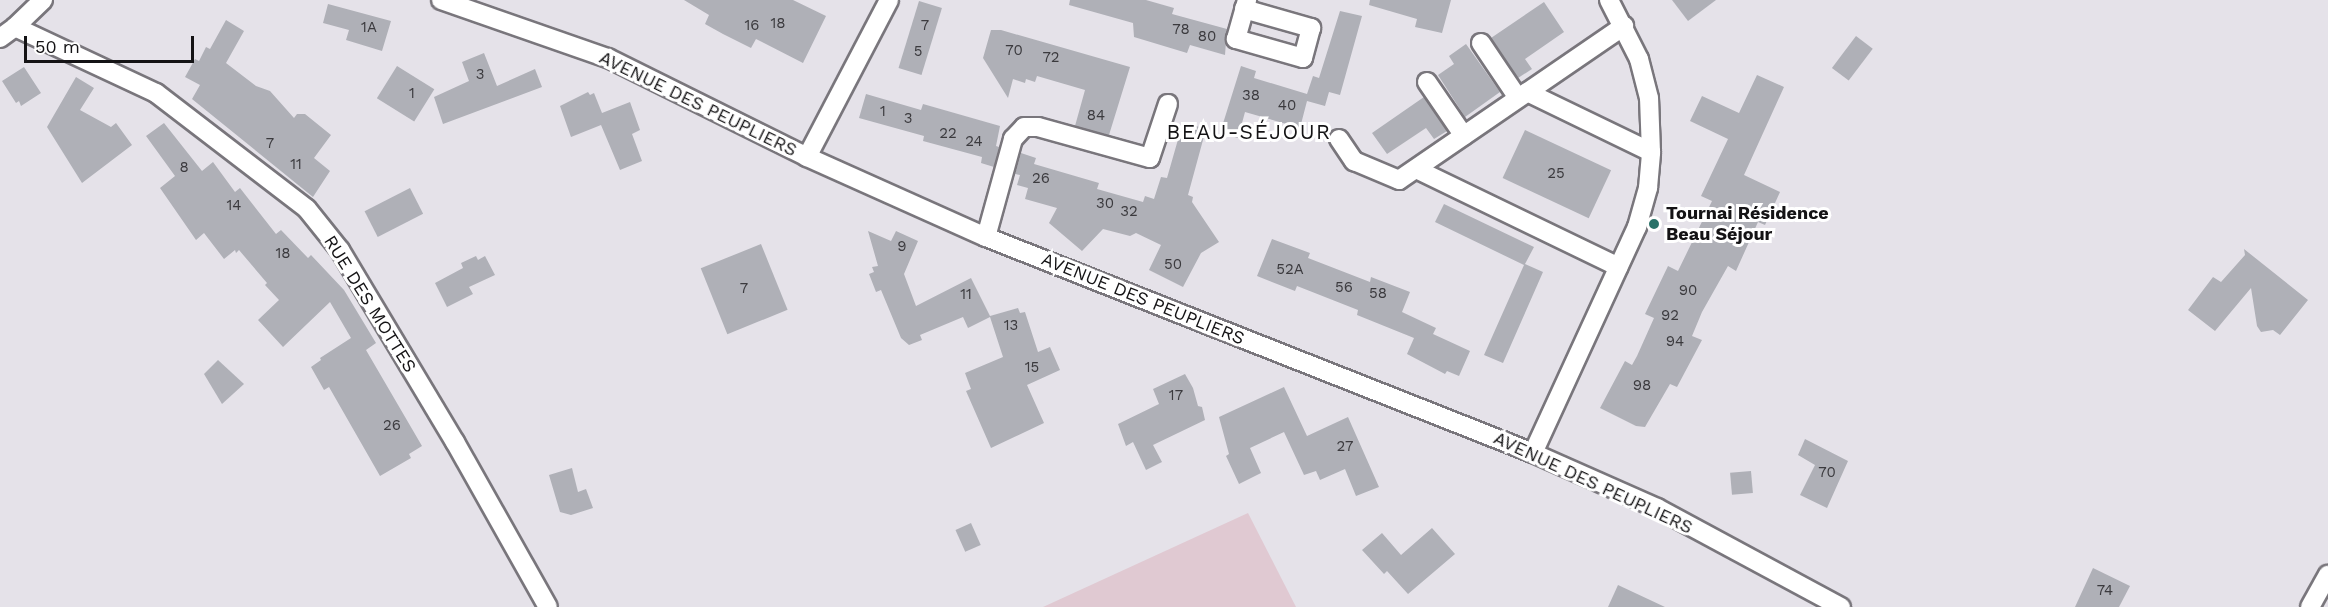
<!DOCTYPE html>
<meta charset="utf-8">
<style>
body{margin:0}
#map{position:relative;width:2328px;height:607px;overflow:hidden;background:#e5e2e9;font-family:"Work Sans",sans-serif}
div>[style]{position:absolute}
.green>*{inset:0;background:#e0c9d2}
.building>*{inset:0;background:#afb0b7;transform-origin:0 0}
.roads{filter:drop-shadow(2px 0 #79767c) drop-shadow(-2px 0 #79767c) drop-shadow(0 2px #79767c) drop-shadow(0 -2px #79767c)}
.minor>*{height:18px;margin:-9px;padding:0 9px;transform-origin:9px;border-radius:9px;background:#fff}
.dots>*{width:16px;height:16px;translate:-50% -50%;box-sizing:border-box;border:3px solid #fff;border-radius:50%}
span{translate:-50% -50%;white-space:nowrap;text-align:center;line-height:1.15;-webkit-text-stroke:6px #fff;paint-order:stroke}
.number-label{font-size:15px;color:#3b3a3e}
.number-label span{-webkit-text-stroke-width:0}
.street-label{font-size:18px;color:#141315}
.poi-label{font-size:18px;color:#141315;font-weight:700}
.left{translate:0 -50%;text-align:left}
.quarter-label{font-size:21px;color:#141315;letter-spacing:1.5px}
.scale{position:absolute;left:24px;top:36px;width:170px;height:27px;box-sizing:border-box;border:3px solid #141315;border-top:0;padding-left:8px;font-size:18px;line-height:21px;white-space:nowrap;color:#141315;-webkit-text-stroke:4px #fff;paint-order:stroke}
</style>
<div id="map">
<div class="green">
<div style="clip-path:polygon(1248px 513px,1296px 607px,1043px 607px)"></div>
</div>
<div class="building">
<div style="clip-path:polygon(684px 0,793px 0,826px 16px,803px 63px,756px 39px,751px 48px,723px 34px,705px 24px,709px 15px)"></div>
<div style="clip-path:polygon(1070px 0,1146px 0,1174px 8px,1172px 14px,1227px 29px,1225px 55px,1190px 45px,1187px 53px,1134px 37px,1133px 23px,1069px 5px)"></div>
<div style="clip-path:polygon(1370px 0,1451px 0,1442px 33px,1415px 27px,1417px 19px,1369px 5px)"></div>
<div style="clip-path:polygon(1672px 0,1716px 0,1688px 21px)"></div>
<div style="left:919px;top:1px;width:24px;height:70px;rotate:17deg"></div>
<div style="clip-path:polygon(1544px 2px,1564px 32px,1525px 59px,1532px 69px,1518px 78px,1491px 38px)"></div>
<div style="clip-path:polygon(328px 4px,391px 21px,382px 51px,346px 40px,349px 30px,323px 23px)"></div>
<div style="clip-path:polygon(1340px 11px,1362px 16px,1340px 95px,1329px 92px,1325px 106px,1307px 101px,1300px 128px,1245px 112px,1238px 138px,1220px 133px,1241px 66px,1256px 71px,1254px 78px,1307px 94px,1313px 76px,1319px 78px)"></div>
<div style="clip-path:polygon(226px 20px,244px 31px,226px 63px,256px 86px,270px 91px,294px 118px,297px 114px,305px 114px,331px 135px,314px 158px,330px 171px,313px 197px,192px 99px,200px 85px,185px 77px,195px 59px,199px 61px,206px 47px,210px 49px)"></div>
<div style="clip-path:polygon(991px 30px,1001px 30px,1130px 67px,1109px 135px,1075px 126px,1085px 90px,1037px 76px,1035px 82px,1026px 79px,1025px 83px,1013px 79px,1008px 98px,983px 58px)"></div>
<div style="left:1856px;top:36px;width:21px;height:40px;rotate:37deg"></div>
<div style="clip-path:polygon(1466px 44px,1500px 92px,1465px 117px,1438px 75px,1454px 64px,1449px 56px)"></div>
<div style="clip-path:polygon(484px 53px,497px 86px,535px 69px,542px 87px,443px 124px,434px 97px,469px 81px,462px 62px)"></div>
<div style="left:397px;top:66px;width:44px;height:38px;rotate:32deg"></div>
<div style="clip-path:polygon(24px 67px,41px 93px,21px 106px,19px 101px,16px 103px,2px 81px)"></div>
<div style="clip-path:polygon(1757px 75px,1784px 87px,1744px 175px,1780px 192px,1765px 225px,1758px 222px,1736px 271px,1728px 266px,1702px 312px,1692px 336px,1702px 340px,1677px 387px,1670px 384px,1645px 427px,1636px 426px,1600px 408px,1625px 361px,1632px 365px,1637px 356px,1654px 318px,1645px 314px,1668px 266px,1678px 271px,1712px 201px,1701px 196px,1728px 139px,1690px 121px,1702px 96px,1739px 113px)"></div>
<div style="clip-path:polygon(76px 77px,94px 88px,80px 110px,111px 127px,116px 123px,132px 145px,82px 183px,47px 127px)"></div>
<div style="clip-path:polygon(588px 92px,590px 95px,594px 93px,602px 113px,630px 102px,640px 130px,632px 134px,642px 161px,620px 170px,601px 125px,571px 137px,560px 106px)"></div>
<div style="clip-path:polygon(866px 94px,921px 110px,923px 104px,1000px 126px,996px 146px,999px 147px,994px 167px,981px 163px,982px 157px,923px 141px,924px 136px,859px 118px)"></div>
<div style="clip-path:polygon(1424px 97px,1447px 131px,1434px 139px,1426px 128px,1387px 154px,1372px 133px)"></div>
<div style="clip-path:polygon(1183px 122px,1206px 129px,1188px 195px,1193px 197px,1192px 202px,1219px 242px,1201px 253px,1183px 287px,1149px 270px,1161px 245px,1136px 233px,1130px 236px,1103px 229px,1082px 251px,1049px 223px,1057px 208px,1025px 199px,1028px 188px,1017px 185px,1020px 175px,1015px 174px,1021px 153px,1036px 158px,1034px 164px,1099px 183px,1097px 189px,1143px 202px,1145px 196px,1154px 199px,1161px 177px,1167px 178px)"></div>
<div style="clip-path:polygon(164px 123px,202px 171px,213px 162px,235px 192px,240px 188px,276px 234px,281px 230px,308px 258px,311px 255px,344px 290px,376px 343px,366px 350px,422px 446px,409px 454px,411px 458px,380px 476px,329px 387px,324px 390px,311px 367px,321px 360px,320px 358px,351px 338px,330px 302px,283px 347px,258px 320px,279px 300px,265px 285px,267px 283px,239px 250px,236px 253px,235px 250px,224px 259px,204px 233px,196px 240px,160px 188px,175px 176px,146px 136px)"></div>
<div style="left:1525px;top:130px;width:95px;height:53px;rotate:25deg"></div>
<div style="left:410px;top:188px;width:29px;height:51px;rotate:63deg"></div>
<div style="clip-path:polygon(1444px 204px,1534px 247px,1525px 264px,1543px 272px,1503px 363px,1484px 355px,1524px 265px,1435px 222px)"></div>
<div style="clip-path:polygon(868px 231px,891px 241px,896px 231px,918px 241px,904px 274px,916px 306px,971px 278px,990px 316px,1018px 308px,1020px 313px,1025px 312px,1038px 352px,1050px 347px,1060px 370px,1027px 385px,1044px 423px,991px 448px,966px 391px,971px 389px,965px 373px,1003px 357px,990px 317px,968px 328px,963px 317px,920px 335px,922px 340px,909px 345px,901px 338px,881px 290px,876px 292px,869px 274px,874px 272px,872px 267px,878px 266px)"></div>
<div style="clip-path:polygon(1272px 239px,1310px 253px,1308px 258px,1370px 282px,1371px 277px,1410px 292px,1402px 312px,1436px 328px,1433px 334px,1470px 351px,1459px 376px,1447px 371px,1445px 374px,1407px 354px,1414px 338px,1357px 315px,1358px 310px,1297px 286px,1295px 291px,1257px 276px)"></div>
<div style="left:761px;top:244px;width:71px;height:65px;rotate:68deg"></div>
<div style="clip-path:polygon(2244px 249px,2308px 300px,2280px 335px,2273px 330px,2261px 332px,2257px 326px,2251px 288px,2215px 331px,2188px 310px,2213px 277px,2221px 282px,2245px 255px)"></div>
<div style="clip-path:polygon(476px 256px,478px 260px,485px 256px,495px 275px,469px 287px,473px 294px,447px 307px,435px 283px,463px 268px,461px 263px)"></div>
<div style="clip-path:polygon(218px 360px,244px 384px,222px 404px,204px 374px)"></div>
<div style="clip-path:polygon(1185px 374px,1193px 388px,1198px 406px,1202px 407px,1205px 420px,1153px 445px,1162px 462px,1146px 470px,1133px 442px,1126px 446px,1118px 424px,1159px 404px,1153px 389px)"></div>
<div style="clip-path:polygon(1284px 387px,1307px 436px,1348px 417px,1379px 487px,1356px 496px,1345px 469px,1320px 480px,1316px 471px,1304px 475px,1284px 432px,1250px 448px,1261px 473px,1239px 484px,1226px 456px,1229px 454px,1219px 417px)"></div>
<div style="clip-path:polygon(1805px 439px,1848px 461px,1827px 508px,1800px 495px,1815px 465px,1798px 455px)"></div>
<div style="clip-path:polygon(572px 468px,578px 492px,586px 489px,593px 508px,571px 515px,560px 512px,549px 475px)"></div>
<div style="left:1751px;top:471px;width:22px;height:21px;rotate:85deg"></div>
<div style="left:971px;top:523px;width:24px;height:17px;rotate:66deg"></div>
<div style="clip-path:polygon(1432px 528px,1455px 554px,1408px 594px,1387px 571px,1384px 574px,1362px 550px,1382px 533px,1401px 555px)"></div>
<div style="clip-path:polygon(2093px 568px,2130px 586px,2119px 607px,2075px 607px)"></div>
<div style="clip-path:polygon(1618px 585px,1665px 607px,1608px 607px)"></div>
</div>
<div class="roads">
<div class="minor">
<div style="left:441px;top:0;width:177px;rotate:19.2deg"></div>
<div style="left:608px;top:58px;width:222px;rotate:26.4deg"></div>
<div style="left:807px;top:157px;width:196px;rotate:24.1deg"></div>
<div style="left:986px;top:237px;width:588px;rotate:21.55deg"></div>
<div style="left:1533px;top:453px;width:136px;rotate:23.9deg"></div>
<div style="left:1657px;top:508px;width:209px;rotate:28.3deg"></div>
<div style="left:1244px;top:9px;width:70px;rotate:15.8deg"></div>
<div style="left:1311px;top:28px;width:31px;rotate:105deg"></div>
<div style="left:1303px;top:58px;width:70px;rotate:-164.2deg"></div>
<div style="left:1236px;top:39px;width:41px;rotate:-74.2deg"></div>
<div style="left:15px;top:27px;width:156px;rotate:25.1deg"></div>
<div style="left:156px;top:93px;width:190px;rotate:37.5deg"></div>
<div style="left:307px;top:209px;width:53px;rotate:51.2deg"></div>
<div style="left:340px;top:250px;width:224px;rotate:59.1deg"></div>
<div style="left:455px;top:442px;width:189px;rotate:60.6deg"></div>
<div style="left:0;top:38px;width:19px;rotate:-36deg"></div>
<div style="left:15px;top:27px;width:39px;rotate:-44deg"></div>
<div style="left:1481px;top:43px;width:66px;rotate:56.1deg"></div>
<div style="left:1427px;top:82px;width:65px;rotate:55.6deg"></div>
<div style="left:1527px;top:92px;width:138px;rotate:25.8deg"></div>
<div style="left:1339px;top:139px;width:27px;rotate:56deg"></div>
<div style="left:1354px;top:161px;width:49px;rotate:22.9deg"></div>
<div style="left:1399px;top:180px;width:273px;rotate:-34.4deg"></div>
<div style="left:807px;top:157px;width:177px;rotate:-62.4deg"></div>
<div style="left:1416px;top:169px;width:225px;rotate:25.8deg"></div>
<div style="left:986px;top:237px;width:102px;rotate:-74.6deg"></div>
<div style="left:1013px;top:139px;width:16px;rotate:-47deg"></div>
<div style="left:1024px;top:127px;width:14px"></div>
<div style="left:1038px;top:127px;width:116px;rotate:15.5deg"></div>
<div style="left:1150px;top:158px;width:57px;rotate:-71.6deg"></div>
<div style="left:1533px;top:453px;width:249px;rotate:-65.3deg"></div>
<div style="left:1637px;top:227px;width:41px;rotate:-74.2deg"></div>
<div style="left:1648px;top:188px;width:36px;rotate:-85deg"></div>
<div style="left:1651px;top:152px;width:54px;rotate:-92.1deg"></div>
<div style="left:1649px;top:98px;width:40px;rotate:-104.4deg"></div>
<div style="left:1639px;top:59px;width:66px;rotate:-117deg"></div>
<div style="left:2310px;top:607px;width:37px;rotate:-61deg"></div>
</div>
</div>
<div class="dots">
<div style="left:1654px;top:224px;background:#2a7269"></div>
</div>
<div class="number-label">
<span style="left:778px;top:24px">18</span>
<span style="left:752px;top:26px">16</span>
<span style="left:925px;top:26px">7</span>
<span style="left:369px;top:28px">1A</span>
<span style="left:1181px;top:30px">78</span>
<span style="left:1207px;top:37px">80</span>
<span style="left:1014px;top:51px">70</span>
<span style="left:918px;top:52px">5</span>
<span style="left:1051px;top:58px">72</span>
<span style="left:480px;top:75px">3</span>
<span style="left:412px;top:94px">1</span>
<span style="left:1251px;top:96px">38</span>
<span style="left:1287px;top:106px">40</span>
<span style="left:883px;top:112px">1</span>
<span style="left:1096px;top:116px">84</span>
<span style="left:908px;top:119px">3</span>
<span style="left:948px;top:134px">22</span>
<span style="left:974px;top:142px">24</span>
<span style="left:270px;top:144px">7</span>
<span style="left:296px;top:165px">11</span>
<span style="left:184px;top:168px">8</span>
<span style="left:1556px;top:174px">25</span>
<span style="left:1041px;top:179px">26</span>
<span style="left:1105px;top:204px">30</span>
<span style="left:234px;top:206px">14</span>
<span style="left:1129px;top:212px">32</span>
<span style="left:902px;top:247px">9</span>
<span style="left:283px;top:254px">18</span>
<span style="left:1173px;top:265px">50</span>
<span style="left:1290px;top:270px">52A</span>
<span style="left:1344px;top:288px">56</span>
<span style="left:744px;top:289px">7</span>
<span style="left:1688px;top:291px">90</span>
<span style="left:1378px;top:294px">58</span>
<span style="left:966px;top:295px">11</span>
<span style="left:1670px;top:316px">92</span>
<span style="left:1011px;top:326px">13</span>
<span style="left:1675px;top:342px">94</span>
<span style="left:1032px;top:368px">15</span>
<span style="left:1642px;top:386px">98</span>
<span style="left:1176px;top:396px">17</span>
<span style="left:392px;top:426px">26</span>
<span style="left:1345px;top:447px">27</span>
<span style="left:1827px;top:473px">70</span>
<span style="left:2105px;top:591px">74</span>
</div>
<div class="street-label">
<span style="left:698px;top:104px;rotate:26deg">AVENUE DES PEUPLIERS</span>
<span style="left:1143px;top:299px;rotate:22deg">AVENUE DES PEUPLIERS</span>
<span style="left:370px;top:304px;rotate:58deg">RUE DES MOTTES</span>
<span style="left:1593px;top:483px;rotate:25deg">AVENUE DES PEUPLIERS</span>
</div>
<div class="poi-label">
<span class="left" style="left:1666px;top:224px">Tournai Résidence<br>Beau Séjour</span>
</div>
<div class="quarter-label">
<span style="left:1249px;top:132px">BEAU-SÉJOUR</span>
</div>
<div class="scale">50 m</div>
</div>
